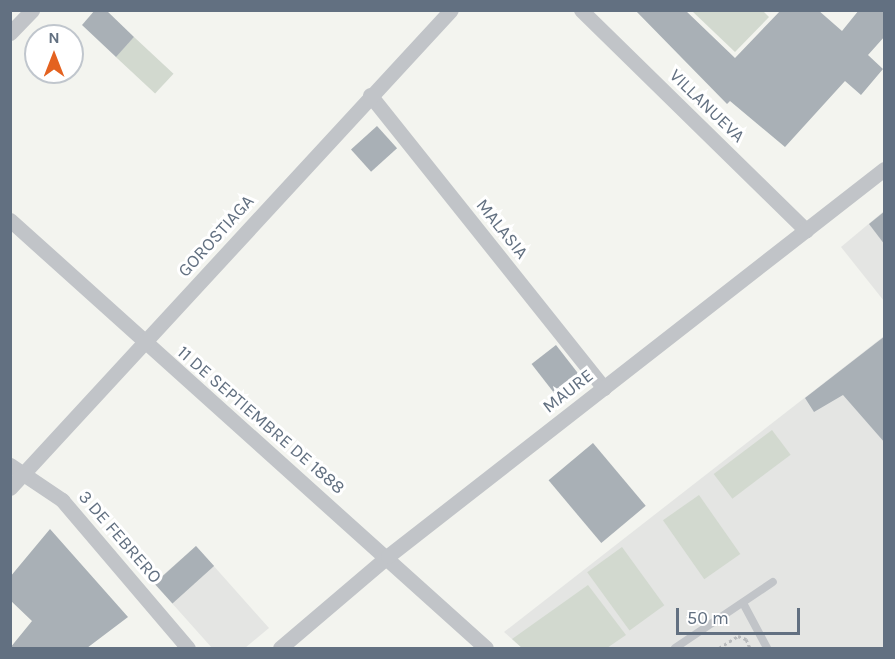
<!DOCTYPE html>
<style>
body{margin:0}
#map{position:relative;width:895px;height:659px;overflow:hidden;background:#f3f4ef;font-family:Karla,sans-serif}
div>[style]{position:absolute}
.built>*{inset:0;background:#e4e5e3}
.green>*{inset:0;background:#d2d9cf;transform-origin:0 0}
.building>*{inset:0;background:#a9b0b6;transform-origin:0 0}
.path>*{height:3px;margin-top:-1.5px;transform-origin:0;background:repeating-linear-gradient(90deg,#b9bbbd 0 3px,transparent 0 6px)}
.service>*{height:8px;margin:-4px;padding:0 4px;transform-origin:4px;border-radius:4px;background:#c1c4c8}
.minor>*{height:15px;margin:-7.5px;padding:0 7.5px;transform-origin:7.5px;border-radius:7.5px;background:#c1c4c8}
span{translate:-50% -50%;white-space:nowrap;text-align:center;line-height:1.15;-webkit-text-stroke:6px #fff;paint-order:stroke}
.street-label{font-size:18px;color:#627081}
.frame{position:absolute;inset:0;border:12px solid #627081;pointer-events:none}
.north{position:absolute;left:24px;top:24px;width:60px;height:60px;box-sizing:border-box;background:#fff;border:2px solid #c0c6cd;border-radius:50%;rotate:0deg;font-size:16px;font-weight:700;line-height:24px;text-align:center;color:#627081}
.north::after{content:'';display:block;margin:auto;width:21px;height:27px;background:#e46220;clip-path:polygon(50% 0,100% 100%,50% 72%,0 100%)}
.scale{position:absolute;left:676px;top:608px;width:124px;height:27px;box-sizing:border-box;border:3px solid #627081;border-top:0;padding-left:8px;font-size:18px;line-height:21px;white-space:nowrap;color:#627081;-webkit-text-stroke:4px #fff;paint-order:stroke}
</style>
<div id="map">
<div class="built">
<div style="clip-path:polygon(884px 211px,884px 301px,841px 247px)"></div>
<div style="clip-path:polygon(884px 336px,884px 648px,522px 648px,504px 632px)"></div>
<div style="clip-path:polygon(196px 546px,269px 628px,245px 648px,212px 648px,154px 583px)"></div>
</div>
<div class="green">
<div style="clip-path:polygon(692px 11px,763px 11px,769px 17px,735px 52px)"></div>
<div style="left:134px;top:37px;width:54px;height:27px;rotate:43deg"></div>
<div style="left:772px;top:430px;width:31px;height:73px;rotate:53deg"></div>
<div style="left:699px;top:495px;width:72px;height:44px;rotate:55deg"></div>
<div style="left:622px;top:547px;width:72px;height:43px;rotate:54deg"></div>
<div style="clip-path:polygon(588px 585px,626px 635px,607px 648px,522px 648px,512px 639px)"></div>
</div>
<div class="building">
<div style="clip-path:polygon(95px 10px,106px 10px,134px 37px,116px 57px,82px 25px)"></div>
<div style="clip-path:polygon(635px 10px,685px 10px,735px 58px,781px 10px,818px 10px,842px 31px,859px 10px,885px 10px,885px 36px,868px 55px,883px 69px,861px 95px,845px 81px,785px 147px,730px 101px,727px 104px)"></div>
<div style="left:377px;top:126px;width:30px;height:35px;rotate:48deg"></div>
<div style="clip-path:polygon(885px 211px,885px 245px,869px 224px)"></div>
<div style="clip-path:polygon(885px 336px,885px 443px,843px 395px,814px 412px,805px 398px)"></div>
<div style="left:556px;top:345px;width:43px;height:31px;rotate:52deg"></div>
<div style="left:593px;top:443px;width:82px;height:58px;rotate:50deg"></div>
<div style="clip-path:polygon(50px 529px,128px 617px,87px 648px,10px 648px,32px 621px,10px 600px,10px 577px)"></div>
<div style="left:196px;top:546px;width:27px;height:56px;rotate:48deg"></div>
</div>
<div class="path">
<div style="left:719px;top:648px;width:22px;rotate:-32deg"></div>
<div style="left:738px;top:636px;width:9px;rotate:21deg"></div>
<div style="left:746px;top:639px;width:10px;rotate:66deg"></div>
</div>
<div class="service">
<div style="left:743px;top:603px;width:51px;rotate:61.9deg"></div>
<div style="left:675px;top:648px;width:118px;rotate:-34deg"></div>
</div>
<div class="minor">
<div style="left:581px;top:10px;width:315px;rotate:44.4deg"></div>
<div style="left:10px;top:33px;width:32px;rotate:-46deg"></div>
<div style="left:370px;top:95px;width:375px;rotate:51.4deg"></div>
<div style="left:10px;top:220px;width:640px;rotate:41.96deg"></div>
<div style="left:10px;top:465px;width:63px;rotate:33.9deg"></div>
<div style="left:62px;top:500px;width:194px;rotate:49.6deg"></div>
<div style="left:10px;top:488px;width:650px;rotate:-47.31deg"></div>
<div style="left:280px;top:648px;width:142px;rotate:-40.4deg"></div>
<div style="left:388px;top:556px;width:629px;rotate:-37.96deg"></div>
</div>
<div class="street-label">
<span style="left:707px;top:106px;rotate:44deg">VILLANUEVA</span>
<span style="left:502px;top:229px;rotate:51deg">MALASIA</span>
<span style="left:216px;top:236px;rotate:-48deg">GOROSTIAGA</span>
<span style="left:568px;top:391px;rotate:-38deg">MAURE</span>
<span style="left:261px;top:420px;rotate:41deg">11 DE SEPTIEMBRE DE 1888</span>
<span style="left:120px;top:537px;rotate:49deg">3 DE FEBRERO</span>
</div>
<div class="frame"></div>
<div class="north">N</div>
<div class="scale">50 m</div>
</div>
